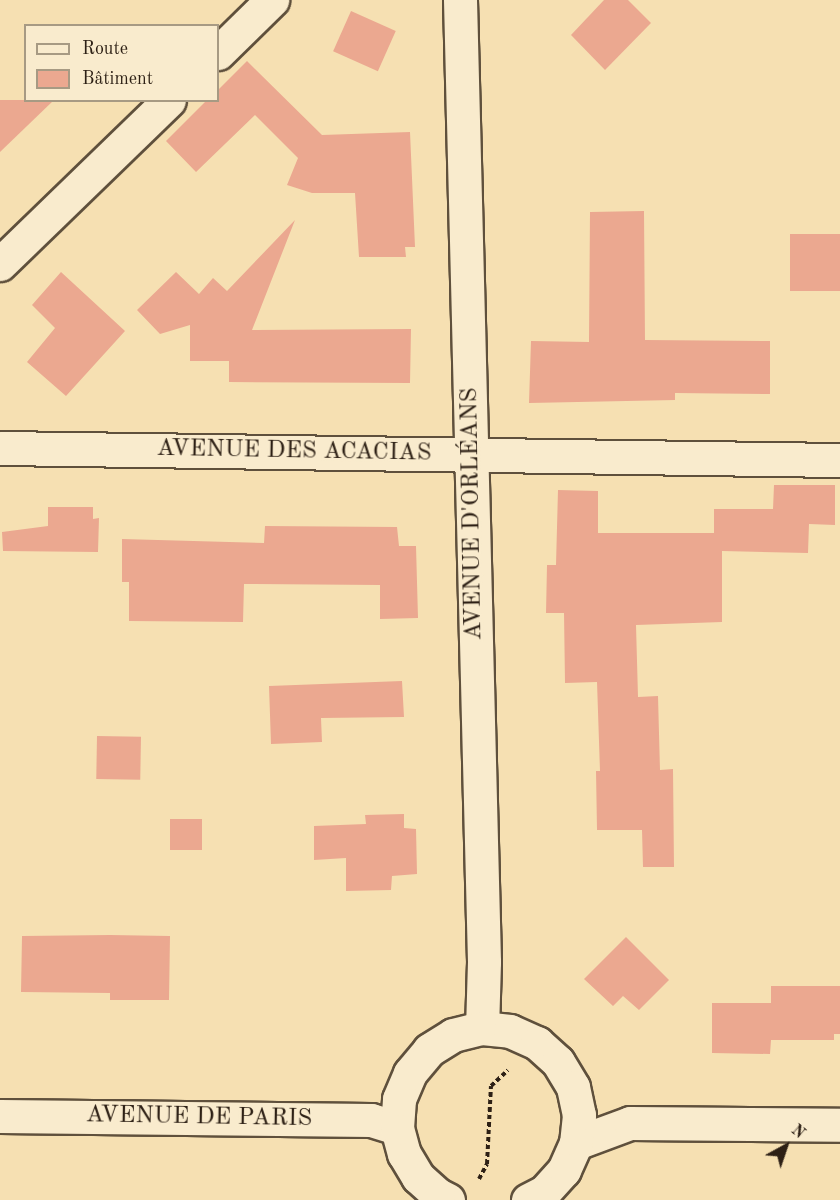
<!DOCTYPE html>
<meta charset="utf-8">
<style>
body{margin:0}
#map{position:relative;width:840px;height:1200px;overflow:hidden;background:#f6e0b2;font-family:"Old Standard TT",serif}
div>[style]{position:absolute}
.building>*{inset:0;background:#eba890;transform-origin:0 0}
.path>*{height:4px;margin-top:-2px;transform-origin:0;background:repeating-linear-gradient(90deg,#2d2015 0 4.5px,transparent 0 7.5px)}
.roads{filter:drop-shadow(2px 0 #5f503c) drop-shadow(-2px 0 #5f503c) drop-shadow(0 2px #5f503c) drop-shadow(0 -2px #5f503c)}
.minor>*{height:33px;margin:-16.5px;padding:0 16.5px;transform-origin:16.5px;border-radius:16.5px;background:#f9ebcd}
span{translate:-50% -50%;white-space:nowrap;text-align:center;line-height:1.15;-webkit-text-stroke:4.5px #f9ebcd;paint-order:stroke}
.street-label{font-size:24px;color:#2d2015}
.legend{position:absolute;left:24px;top:24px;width:195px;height:78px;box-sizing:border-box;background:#f9ebcd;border:2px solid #a79a83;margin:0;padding:8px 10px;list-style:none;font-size:18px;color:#2d2015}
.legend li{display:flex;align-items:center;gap:12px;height:30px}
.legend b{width:30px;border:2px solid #a79a83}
.north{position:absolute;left:756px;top:1116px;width:60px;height:60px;-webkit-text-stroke:4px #f9ebcd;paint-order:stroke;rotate:40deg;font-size:16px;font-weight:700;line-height:24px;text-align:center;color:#2d2015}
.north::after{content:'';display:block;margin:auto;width:21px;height:27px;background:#2d2015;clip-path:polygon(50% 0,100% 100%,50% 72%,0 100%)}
</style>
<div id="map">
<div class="building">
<div style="clip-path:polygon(604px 0,628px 0,651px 23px,605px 70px,571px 35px)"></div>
<div style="left:351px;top:11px;width:49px;height:44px;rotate:24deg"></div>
<div style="clip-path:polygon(247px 61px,322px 135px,410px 132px,415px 247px,405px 247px,406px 257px,359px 257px,355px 193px,312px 193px,287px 185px,298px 158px,255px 115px,196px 172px,166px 141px,207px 100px,218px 100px,218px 90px)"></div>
<div style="clip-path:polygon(0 100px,54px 100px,0 152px)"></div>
<div style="clip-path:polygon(644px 211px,645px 340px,770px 341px,770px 394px,675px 393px,675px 400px,529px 403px,531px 341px,589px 342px,590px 212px)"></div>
<div style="clip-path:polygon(295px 220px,252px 330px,411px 329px,410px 383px,229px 382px,229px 361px,190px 361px,190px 325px,160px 334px,137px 310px,176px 272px,199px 294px,213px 278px,227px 291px)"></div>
<div style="left:790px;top:234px;width:50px;height:57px"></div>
<div style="clip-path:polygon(61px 272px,125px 331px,66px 396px,27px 362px,55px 328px,32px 305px)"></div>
<div style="clip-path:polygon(774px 485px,835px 485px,835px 525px,809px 524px,808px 553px,722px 551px,722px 622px,636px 625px,638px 697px,658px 696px,660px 770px,673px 769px,674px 867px,643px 867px,642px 830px,597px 830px,596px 771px,600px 771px,597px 682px,565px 683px,564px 613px,546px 613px,547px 565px,556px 565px,558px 490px,598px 491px,598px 533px,714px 533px,714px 509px,773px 509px)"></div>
<div style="clip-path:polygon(48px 507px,93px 507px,93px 519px,99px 518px,98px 552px,3px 551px,2px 532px,48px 526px)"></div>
<div style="clip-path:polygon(265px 526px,397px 527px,399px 546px,416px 546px,418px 618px,380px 619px,380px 585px,244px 584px,243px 622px,129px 621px,129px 582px,122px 582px,122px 539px,264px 543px)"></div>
<div style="clip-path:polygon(402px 681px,404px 717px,321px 718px,322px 742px,271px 744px,269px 686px)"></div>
<div style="left:97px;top:736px;width:44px;height:43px;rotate:1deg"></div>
<div style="clip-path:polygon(404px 814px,404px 828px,416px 829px,417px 874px,392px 876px,391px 890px,346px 891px,346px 858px,314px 860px,314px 826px,366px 824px,365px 815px)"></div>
<div style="left:202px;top:819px;width:31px;height:32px;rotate:90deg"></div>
<div style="clip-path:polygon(110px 935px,170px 936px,169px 1000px,110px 1000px,110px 993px,21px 992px,22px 936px)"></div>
<div style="clip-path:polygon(626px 937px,669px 980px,639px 1010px,623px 996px,613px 1006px,584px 979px)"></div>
<div style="clip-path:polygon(771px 986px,840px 986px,840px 1034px,834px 1034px,834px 1040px,771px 1040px,770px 1054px,712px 1053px,712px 1003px,771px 1003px)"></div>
</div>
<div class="path">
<div style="left:479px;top:1179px;width:17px;rotate:-62deg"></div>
<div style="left:487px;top:1164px;width:78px;rotate:-87.1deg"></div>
<div style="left:491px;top:1086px;width:23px;rotate:-43deg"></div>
</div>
<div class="roads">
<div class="minor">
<div style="left:460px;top:0;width:962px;rotate:88.57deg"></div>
<div style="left:484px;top:962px;width:66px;rotate:91.7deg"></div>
<div style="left:218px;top:53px;width:76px;rotate:-44.5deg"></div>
<div style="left:0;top:264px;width:235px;rotate:-44.1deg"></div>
<div style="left:0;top:448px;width:840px;rotate:0.82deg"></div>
<div style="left:0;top:1116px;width:371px;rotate:0.6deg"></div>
<div style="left:371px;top:1120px;width:27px;rotate:17deg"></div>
<div style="left:576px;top:1143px;width:58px;rotate:-20.3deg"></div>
<div style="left:630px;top:1123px;width:210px;rotate:0.5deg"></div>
<div style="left:448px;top:1200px;width:11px;rotate:-153deg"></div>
<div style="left:438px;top:1195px;width:27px;rotate:-138deg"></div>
<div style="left:418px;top:1177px;width:27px;rotate:-121deg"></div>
<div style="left:404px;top:1154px;width:27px;rotate:-105deg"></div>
<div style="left:397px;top:1128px;width:29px;rotate:-86deg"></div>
<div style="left:399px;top:1099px;width:28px;rotate:-67deg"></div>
<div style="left:410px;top:1073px;width:30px;rotate:-50deg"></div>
<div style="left:429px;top:1050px;width:28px;rotate:-32deg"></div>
<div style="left:453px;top:1035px;width:30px;rotate:-14deg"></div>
<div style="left:482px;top:1028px;width:28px;rotate:6deg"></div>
<div style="left:510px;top:1031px;width:30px;rotate:24deg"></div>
<div style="left:537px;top:1043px;width:28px;rotate:42deg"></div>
<div style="left:558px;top:1062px;width:29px;rotate:59deg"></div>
<div style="left:573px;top:1087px;width:29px;rotate:78deg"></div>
<div style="left:579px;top:1115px;width:28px;rotate:96deg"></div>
<div style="left:576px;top:1143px;width:30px;rotate:114deg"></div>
<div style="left:564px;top:1170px;width:30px;rotate:132deg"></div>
<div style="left:544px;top:1192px;width:18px;rotate:153deg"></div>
</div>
</div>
<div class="street-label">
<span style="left:294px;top:452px;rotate:1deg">AVENUE DES ACACIAS</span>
<span style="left:473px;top:514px;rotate:-91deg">AVENUE D'ORLÉANS</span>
<span style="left:199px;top:1118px;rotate:1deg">AVENUE DE PARIS</span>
</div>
<ul class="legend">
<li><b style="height:8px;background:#f9ebcd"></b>Route</li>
<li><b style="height:16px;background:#eba890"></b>Bâtiment</li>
</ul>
<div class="north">N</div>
</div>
